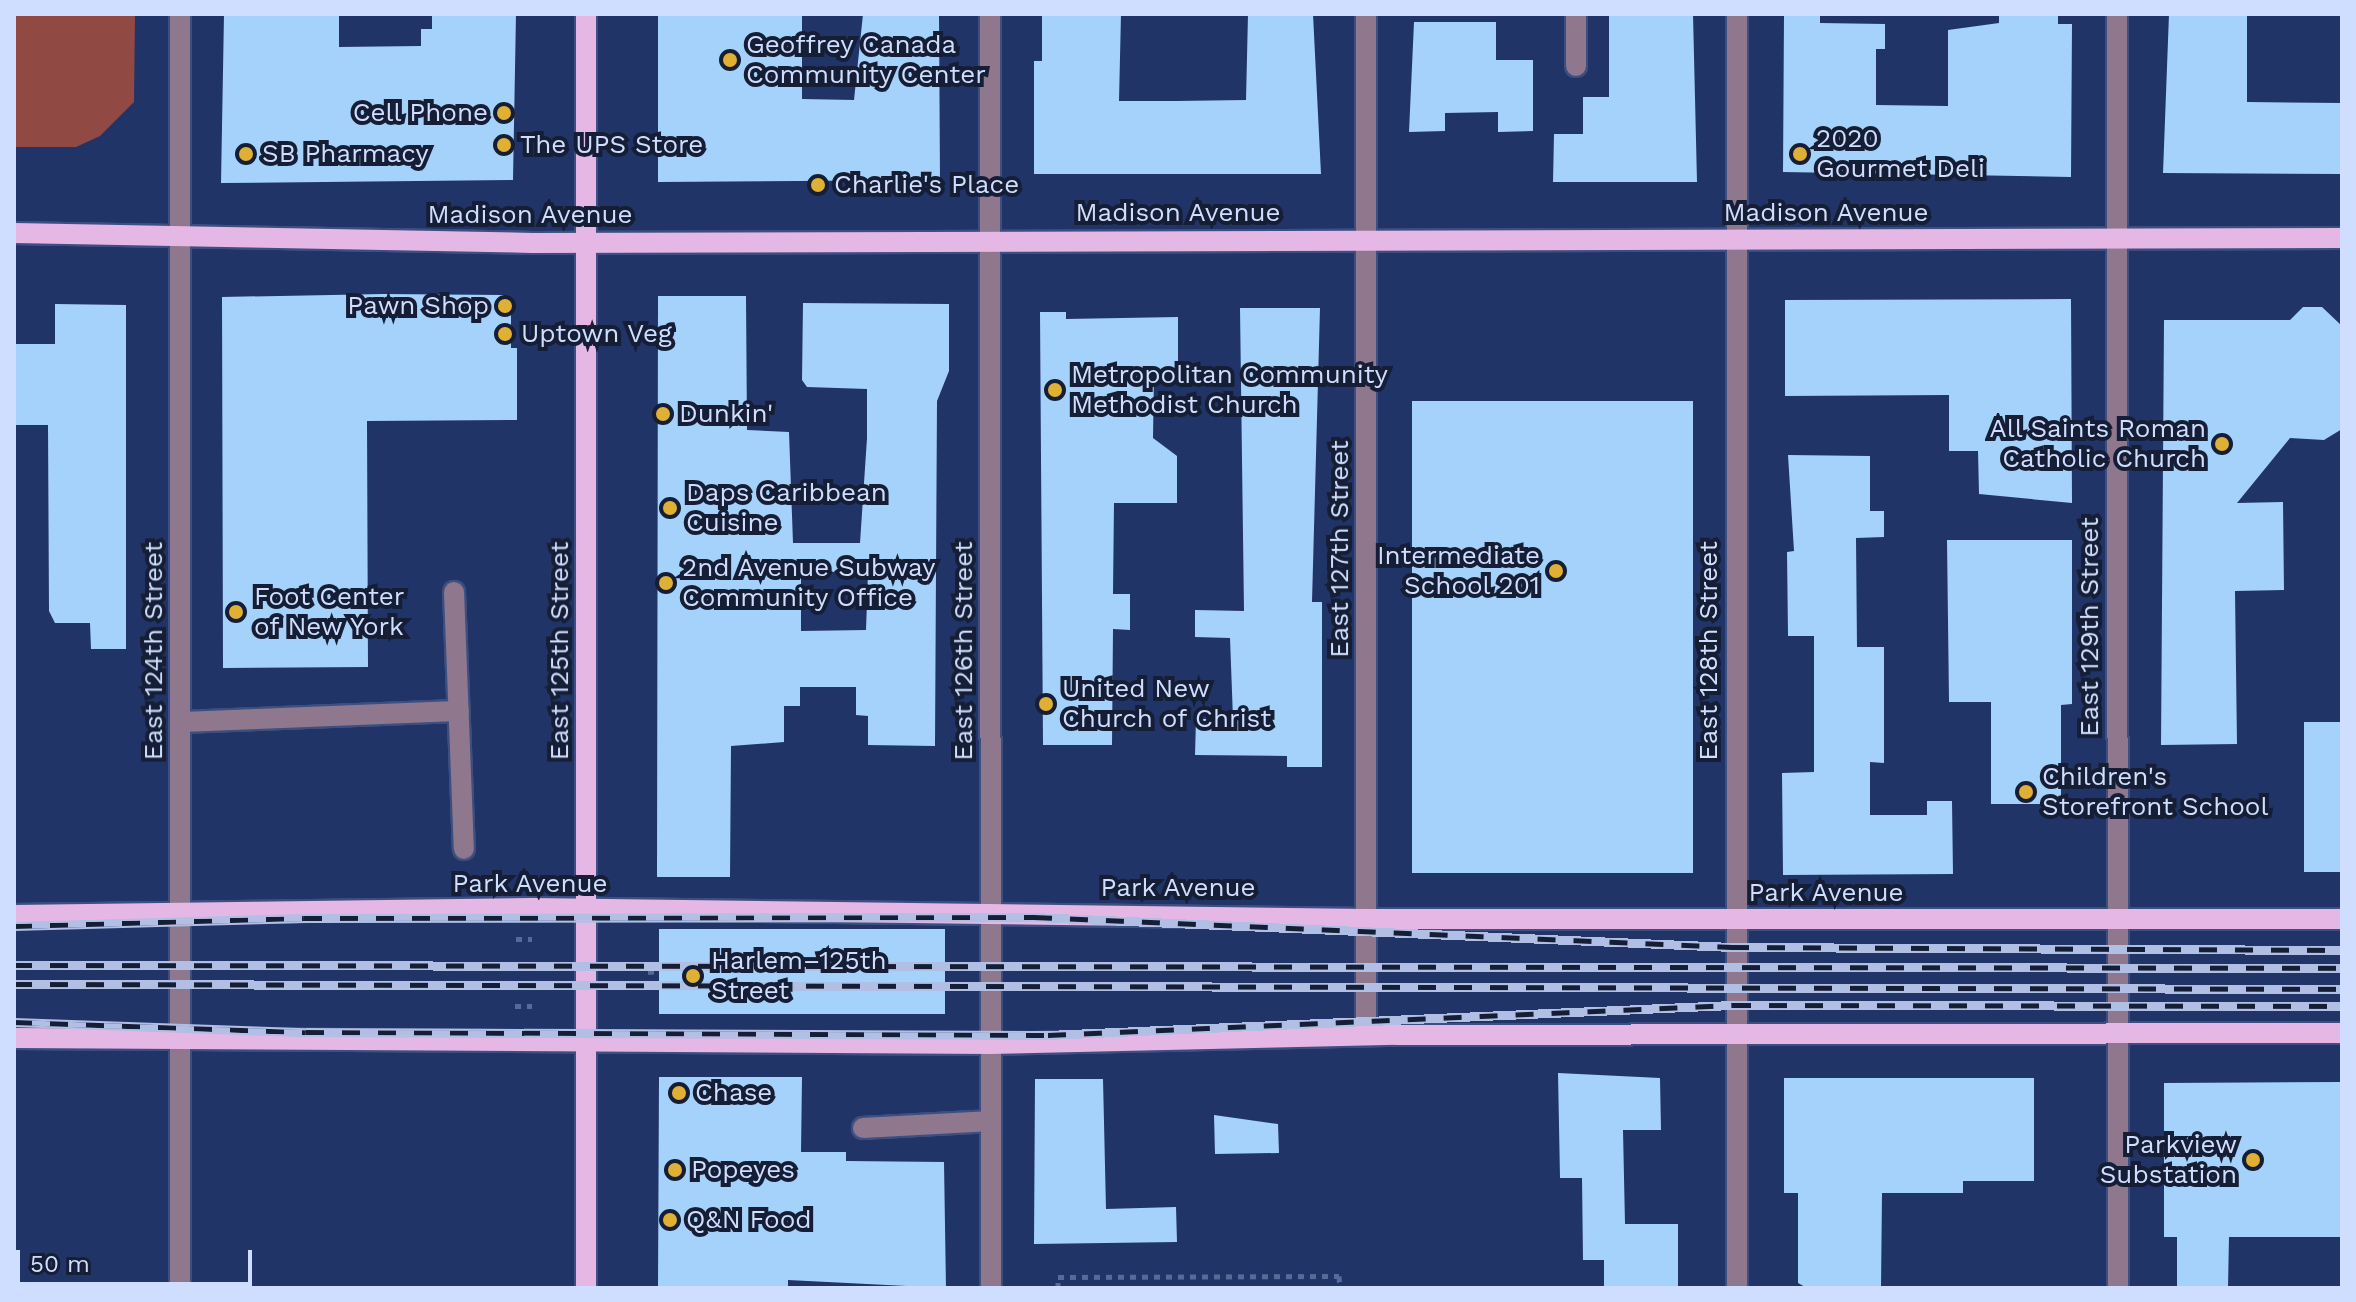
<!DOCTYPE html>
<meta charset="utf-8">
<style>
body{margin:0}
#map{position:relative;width:2356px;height:1302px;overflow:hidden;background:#213468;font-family:"Work Sans",sans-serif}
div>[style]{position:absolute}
.green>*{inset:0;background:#904943}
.building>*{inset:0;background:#a5d2fa;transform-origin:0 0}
.path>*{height:5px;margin-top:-2.5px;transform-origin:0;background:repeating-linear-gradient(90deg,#586a97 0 6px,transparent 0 12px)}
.roads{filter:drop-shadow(2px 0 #3d4f80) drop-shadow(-2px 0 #3d4f80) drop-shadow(0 2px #3d4f80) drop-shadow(0 -2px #3d4f80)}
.minor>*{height:20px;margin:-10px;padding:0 10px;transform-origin:10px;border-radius:10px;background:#8f788e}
.major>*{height:20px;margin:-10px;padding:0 10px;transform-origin:10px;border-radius:10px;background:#e5b7e5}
.rail>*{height:9px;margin-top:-4.5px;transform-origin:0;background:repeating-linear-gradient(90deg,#151e35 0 18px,#b0bfe3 0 36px);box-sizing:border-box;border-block:2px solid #b0bfe3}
.dots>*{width:22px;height:22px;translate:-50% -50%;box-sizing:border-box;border:4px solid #151e35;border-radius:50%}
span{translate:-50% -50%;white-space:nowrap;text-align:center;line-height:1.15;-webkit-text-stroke:8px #151e35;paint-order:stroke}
.poi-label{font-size:26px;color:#cfdefe}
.left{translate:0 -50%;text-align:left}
.right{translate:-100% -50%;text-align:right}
.street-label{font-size:26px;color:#cfdefe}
.frame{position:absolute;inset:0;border:16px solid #cfdefe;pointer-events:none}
.scale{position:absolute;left:16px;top:1250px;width:236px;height:36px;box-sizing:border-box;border:4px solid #cfdefe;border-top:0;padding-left:10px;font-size:24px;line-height:28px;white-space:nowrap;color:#cfdefe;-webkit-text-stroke:6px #151e35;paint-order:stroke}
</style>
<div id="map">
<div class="green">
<div style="clip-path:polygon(14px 14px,135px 14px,134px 102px,100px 136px,76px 147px,14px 147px)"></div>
</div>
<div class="building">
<div style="clip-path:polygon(224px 14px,339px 14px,339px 47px,421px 46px,421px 29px,432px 29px,432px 15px,516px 14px,513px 180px,221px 183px)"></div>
<div style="clip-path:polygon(658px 14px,802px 14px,802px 99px,854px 100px,863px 14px,939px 14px,940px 180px,658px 182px)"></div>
<div style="clip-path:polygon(1042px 14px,1121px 14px,1119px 101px,1176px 101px,1246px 100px,1248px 14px,1313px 14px,1321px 174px,1034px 174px,1034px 61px,1042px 61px)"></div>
<div style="clip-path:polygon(1609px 14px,1693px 14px,1697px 182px,1553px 182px,1554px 134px,1583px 134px,1583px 97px,1609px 97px)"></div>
<div style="clip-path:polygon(1784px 14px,1820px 14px,1820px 23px,1885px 24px,1885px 49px,1876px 49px,1876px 105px,1948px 106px,1948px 30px,1999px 23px,1999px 14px,2058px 14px,2058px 24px,2072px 24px,2071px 177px,1783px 172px)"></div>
<div style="clip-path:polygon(2169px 14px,2247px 14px,2247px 102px,2342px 103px,2342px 174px,2163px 173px)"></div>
<div style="clip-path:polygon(1414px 22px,1496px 22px,1496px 60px,1533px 60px,1533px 131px,1498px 132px,1498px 112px,1445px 113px,1445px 131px,1409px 132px)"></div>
<div style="clip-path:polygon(383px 294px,503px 295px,511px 302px,511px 348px,517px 348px,517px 420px,367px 421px,368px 667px,223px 668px,222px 297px)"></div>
<div style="clip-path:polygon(evenodd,658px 296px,746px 296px,747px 430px,789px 432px,793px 543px,860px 543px,867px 438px,867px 389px,807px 387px,802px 380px,803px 303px,949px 304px,949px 371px,937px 401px,935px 746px,868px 745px,868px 716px,856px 715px,856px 687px,800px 687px,800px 706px,784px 706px,784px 742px,731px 746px,730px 877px,657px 877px,658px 296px,801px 572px,868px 572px,866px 630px,801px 631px,801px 572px)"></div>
<div style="clip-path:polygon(2071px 299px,2072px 503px,1979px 494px,1978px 451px,1949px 451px,1949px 395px,1785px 396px,1785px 300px)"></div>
<div style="clip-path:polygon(55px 304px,126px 305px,126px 649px,91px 649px,90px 623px,55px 623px,49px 611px,48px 425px,14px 425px,14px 344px,55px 344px)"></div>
<div style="clip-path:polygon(2303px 307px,2322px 307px,2342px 326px,2342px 429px,2324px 440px,2290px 438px,2237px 503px,2283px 502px,2284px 590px,2235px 591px,2237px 744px,2161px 745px,2164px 320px,2290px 320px)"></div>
<div style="clip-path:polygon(1240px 308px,1320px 308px,1312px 602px,1322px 602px,1322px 767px,1287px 767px,1287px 756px,1195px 755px,1196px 719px,1233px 719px,1230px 638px,1195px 637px,1195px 610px,1244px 611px)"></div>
<div style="clip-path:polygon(1040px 312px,1066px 312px,1066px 319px,1178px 317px,1178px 372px,1154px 372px,1153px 438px,1177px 456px,1177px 503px,1114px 503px,1113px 594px,1130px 594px,1130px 630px,1113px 629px,1112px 745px,1043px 745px)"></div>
<div style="left:1412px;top:401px;width:281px;height:472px"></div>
<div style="clip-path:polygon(1788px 455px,1870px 456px,1870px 511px,1884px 511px,1884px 537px,1856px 538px,1857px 647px,1884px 647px,1884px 763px,1870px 762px,1870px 815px,1927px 815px,1927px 801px,1952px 801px,1953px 874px,1783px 875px,1782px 773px,1814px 772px,1814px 636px,1788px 636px,1787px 552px,1794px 551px)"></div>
<div style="clip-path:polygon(1947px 540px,2072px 540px,2072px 704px,2061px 705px,2061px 804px,1991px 804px,1991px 702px,1949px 702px)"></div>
<div style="left:2304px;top:722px;width:38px;height:150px"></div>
<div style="left:659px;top:929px;width:286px;height:85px"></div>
<div style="clip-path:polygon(1558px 1073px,1660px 1078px,1661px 1130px,1623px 1130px,1625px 1224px,1678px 1224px,1678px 1288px,1604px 1288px,1604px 1260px,1583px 1260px,1582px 1178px,1560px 1178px)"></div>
<div style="clip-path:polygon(659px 1077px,802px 1077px,801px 1152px,846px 1152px,846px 1161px,944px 1162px,946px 1288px,788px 1280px,788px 1288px,658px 1288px)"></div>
<div style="clip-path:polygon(1784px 1078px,2034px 1078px,2034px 1181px,1963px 1181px,1963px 1193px,1882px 1193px,1881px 1288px,1807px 1288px,1798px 1283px,1798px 1193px,1784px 1193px)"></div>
<div style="clip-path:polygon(1035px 1079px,1103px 1079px,1106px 1209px,1176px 1207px,1177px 1242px,1034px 1244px)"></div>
<div style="clip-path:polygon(2342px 1082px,2342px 1237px,2229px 1237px,2228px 1288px,2177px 1288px,2177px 1237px,2164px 1237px,2164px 1083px)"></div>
<div style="clip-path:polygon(1214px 1115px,1278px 1124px,1279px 1153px,1215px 1154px)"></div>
</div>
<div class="path">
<div style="left:516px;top:939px;width:16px"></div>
<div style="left:648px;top:972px;width:11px;rotate:-5deg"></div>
<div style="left:515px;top:1006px;width:17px"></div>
<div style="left:1058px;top:1288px;width:11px;rotate:-90deg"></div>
<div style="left:1058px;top:1277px;width:281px;rotate:-0.2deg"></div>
<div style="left:1339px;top:1276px;width:12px;rotate:85deg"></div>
</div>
<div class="roads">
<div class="minor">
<div style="left:990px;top:14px;width:1274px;rotate:89.96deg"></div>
<div style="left:1576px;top:14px;width:52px;rotate:90deg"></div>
<div style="left:2117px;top:14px;width:1274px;rotate:89.96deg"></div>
<div style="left:454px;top:592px;width:257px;rotate:87.8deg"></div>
<div style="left:180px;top:722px;width:279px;rotate:-2.3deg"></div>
<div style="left:1366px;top:1035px;width:1021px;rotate:-90deg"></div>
<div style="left:863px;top:1128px;width:128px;rotate:-3.1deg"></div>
<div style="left:180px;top:1288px;width:1274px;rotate:-90deg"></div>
<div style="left:1737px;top:1288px;width:1274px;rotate:-90deg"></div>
</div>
<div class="major">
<div style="left:14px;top:233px;width:519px;rotate:1.1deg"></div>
<div style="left:533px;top:243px;width:1809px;rotate:-0.16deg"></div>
<div style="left:14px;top:915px;width:518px;rotate:-0.77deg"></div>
<div style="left:532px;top:908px;width:834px;rotate:0.76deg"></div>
<div style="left:1366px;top:919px;width:976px"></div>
<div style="left:14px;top:1038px;width:976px;rotate:0.35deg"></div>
<div style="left:990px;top:1044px;width:407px;rotate:-1.3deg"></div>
<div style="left:1397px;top:1035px;width:945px;rotate:-0.12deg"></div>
<div style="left:586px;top:1288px;width:1274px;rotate:-90deg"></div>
</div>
</div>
<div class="rail">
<div style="left:14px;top:926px;width:290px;rotate:-1.6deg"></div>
<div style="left:304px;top:918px;width:730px;rotate:-0.08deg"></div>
<div style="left:1034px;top:917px;width:698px;rotate:2.46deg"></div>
<div style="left:1731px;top:947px;width:611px;rotate:0.28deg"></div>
<div style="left:14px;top:965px;width:2328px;rotate:0.07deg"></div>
<div style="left:14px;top:984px;width:2328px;rotate:0.12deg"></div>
<div style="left:14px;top:1022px;width:292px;rotate:2deg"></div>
<div style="left:306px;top:1032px;width:742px;rotate:0.23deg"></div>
<div style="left:1048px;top:1035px;width:686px;rotate:-2.51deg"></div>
<div style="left:1733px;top:1005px;width:609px;rotate:0.09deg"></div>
</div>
<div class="dots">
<div style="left:730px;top:60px;background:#dfb034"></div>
<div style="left:504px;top:113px;background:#dfb034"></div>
<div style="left:504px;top:145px;background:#dfb034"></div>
<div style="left:246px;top:154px;background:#dfb034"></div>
<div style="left:1800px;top:154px;background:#dfb034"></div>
<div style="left:818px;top:185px;background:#dfb034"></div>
<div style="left:505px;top:306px;background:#dfb034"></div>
<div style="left:505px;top:334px;background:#dfb034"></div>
<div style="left:1055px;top:390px;background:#dfb034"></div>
<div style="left:663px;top:414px;background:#dfb034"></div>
<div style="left:2222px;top:444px;background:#dfb034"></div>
<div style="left:670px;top:508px;background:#dfb034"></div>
<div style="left:1556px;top:571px;background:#dfb034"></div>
<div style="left:666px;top:583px;background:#dfb034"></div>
<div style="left:236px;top:612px;background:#dfb034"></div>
<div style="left:1046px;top:704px;background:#dfb034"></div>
<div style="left:2026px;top:792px;background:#dfb034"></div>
<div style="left:693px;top:976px;background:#dfb034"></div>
<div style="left:679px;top:1093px;background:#dfb034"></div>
<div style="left:2253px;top:1160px;background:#dfb034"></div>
<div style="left:675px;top:1170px;background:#dfb034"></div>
<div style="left:670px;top:1220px;background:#dfb034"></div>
</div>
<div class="poi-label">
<span class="left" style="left:746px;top:60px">Geoffrey Canada<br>Community Center</span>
<span class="right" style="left:488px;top:113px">Cell Phone</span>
<span class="left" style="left:1816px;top:154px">2020<br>Gourmet Deli</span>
<span class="left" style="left:520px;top:145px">The UPS Store</span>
<span class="left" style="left:262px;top:154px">SB Pharmacy</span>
<span class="left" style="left:834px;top:185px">Charlie's Place</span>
<span class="right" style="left:489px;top:306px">Pawn Shop</span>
<span class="left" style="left:521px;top:334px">Uptown Veg</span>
<span class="left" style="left:1071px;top:390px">Metropolitan Community<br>Methodist Church</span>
<span class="left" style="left:679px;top:414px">Dunkin'</span>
<span class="right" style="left:2206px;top:444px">All Saints Roman<br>Catholic Church</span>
<span class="left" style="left:686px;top:508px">Daps Caribbean<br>Cuisine</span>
<span class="right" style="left:1540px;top:571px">Intermediate<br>School 201</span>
<span class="left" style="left:682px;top:583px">2nd Avenue Subway<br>Community Office</span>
<span class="left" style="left:254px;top:612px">Foot Center<br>of New York</span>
<span class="left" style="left:1062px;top:704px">United New<br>Church of Christ</span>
<span class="left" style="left:2042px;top:792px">Children's<br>Storefront School</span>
<span class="left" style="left:711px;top:976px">Harlem–125th<br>Street</span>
<span class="left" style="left:695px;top:1093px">Chase</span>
<span class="right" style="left:2237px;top:1160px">Parkview<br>Substation</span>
<span class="left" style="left:691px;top:1170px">Popeyes</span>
<span class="left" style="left:686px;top:1220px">Q&amp;N Food</span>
</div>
<div class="street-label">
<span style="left:1178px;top:213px">Madison Avenue</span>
<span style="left:1826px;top:213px">Madison Avenue</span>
<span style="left:530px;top:215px">Madison Avenue</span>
<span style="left:1340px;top:549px;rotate:-90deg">East 127th Street</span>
<span style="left:2090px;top:627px;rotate:-90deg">East 129th Street</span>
<span style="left:154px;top:651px;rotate:-90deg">East 124th Street</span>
<span style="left:560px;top:651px;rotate:-90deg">East 125th Street</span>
<span style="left:964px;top:651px;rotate:-90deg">East 126th Street</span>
<span style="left:1709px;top:651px;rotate:-90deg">East 128th Street</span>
<span style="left:530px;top:884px">Park Avenue</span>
<span style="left:1178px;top:888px">Park Avenue</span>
<span style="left:1826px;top:893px">Park Avenue</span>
</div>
<div class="frame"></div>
<div class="scale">50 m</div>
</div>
